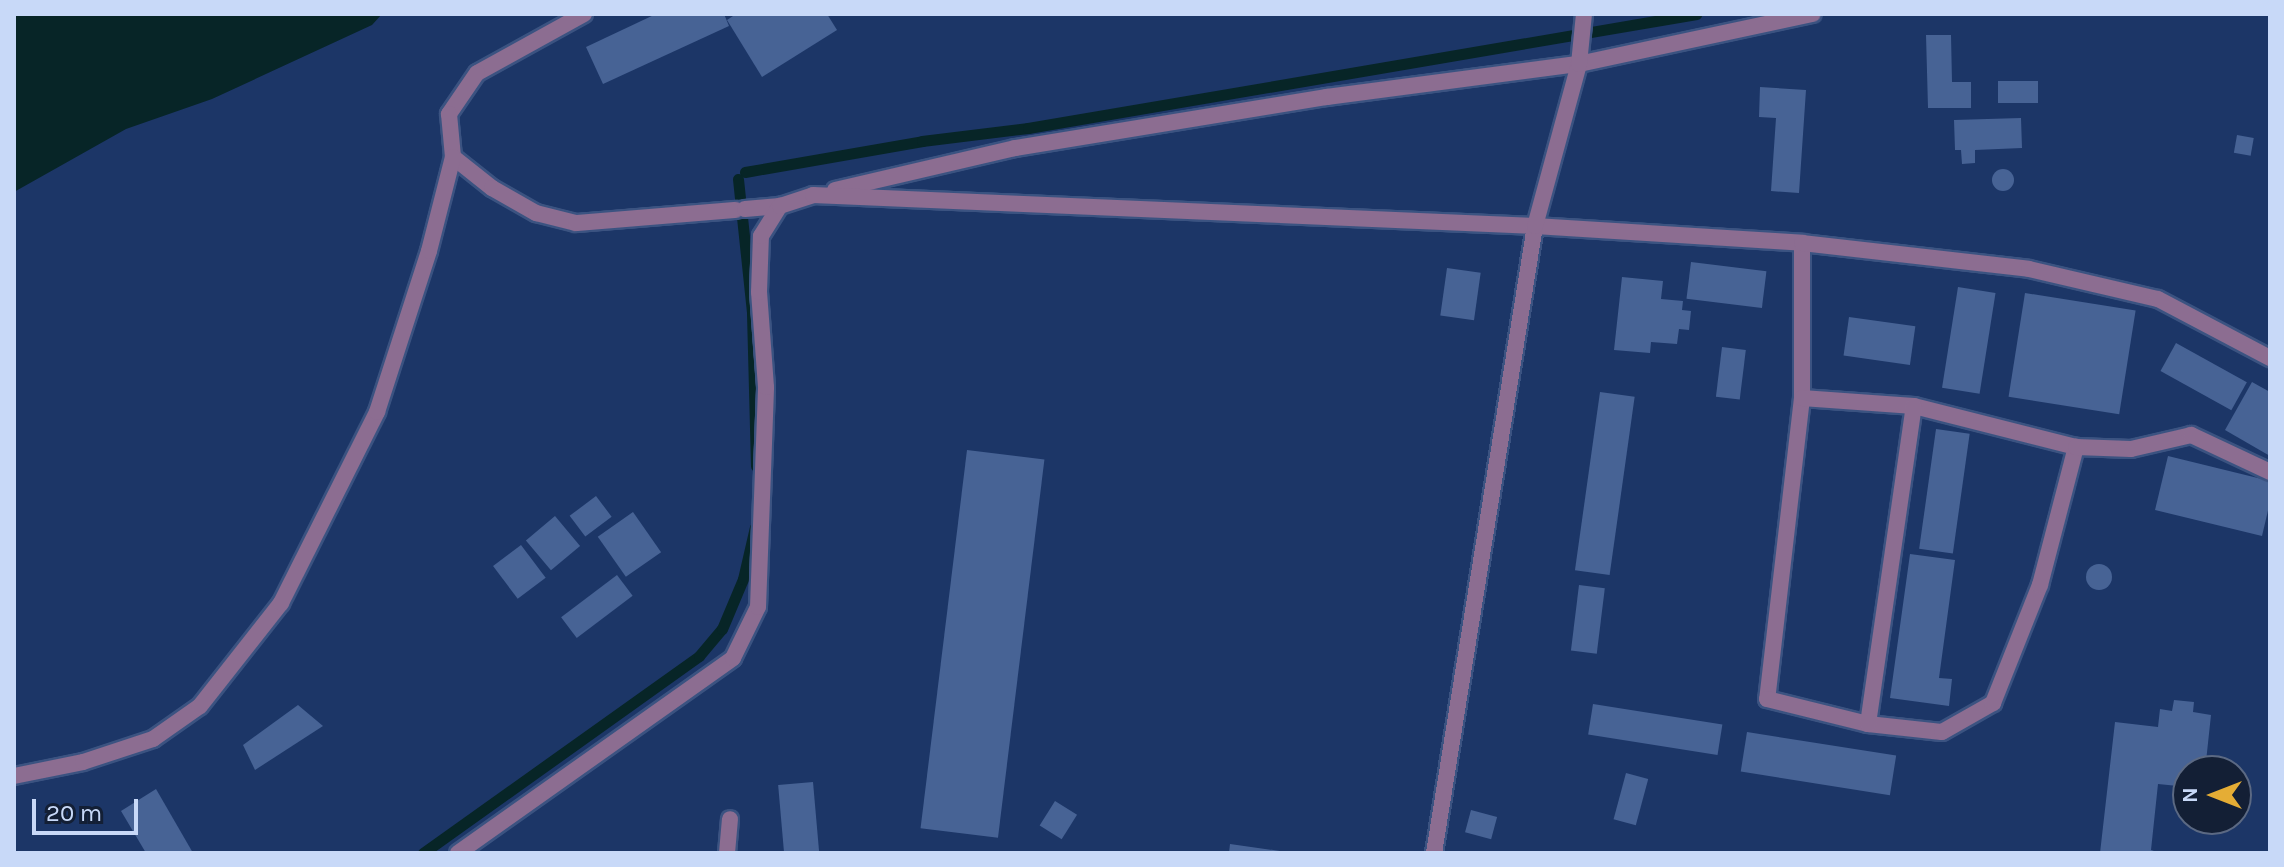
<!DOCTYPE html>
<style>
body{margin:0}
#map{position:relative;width:2284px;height:867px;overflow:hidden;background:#1c3667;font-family:Karla,sans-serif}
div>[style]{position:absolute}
.water>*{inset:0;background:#072527}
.stream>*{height:11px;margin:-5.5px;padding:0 5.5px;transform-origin:5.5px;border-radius:5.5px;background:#072527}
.building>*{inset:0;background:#476395;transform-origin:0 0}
.round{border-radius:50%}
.roads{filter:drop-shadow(2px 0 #3b5381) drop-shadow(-2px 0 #3b5381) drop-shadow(0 2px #3b5381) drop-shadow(0 -2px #3b5381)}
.lane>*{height:16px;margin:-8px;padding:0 8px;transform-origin:8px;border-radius:8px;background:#8c6d91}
.street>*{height:16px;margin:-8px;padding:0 8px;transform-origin:8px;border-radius:8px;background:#8c6d91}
span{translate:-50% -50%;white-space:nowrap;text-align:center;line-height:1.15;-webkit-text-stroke:6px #131f35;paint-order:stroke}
.frame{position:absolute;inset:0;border:16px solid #c8d9f8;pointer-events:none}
.north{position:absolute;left:2172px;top:755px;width:80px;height:80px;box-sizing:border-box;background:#131f35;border:2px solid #5b6983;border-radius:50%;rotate:270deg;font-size:22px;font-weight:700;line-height:32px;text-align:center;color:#c8d9f8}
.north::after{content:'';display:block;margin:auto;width:28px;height:36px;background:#e5ad35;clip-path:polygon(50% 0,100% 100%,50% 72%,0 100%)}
.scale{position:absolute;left:32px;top:799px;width:106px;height:36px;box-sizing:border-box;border:4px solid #c8d9f8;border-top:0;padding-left:10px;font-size:24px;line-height:28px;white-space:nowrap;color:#c8d9f8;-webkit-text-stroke:6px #131f35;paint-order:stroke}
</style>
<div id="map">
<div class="water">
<div style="clip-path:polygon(14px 14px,382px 14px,372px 25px,212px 99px,126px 129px,14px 192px)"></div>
</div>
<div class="stream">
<div style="left:745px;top:172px;width:180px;rotate:-9.9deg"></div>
<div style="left:922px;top:141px;width:107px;rotate:-7deg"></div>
<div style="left:1028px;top:128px;width:678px;rotate:-9.68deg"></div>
<div style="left:738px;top:179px;width:135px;rotate:84deg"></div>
<div style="left:752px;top:313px;width:153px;rotate:88.5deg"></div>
<div style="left:423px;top:853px;width:339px;rotate:-35.5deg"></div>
<div style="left:699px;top:656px;width:35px;rotate:-50deg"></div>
<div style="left:722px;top:629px;width:54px;rotate:-67.2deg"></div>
<div style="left:743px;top:579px;width:53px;rotate:-77deg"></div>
</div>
<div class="building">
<div style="clip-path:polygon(656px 14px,724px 14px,729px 26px,603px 84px,586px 47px)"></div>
<div style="clip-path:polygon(736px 14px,827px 14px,837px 30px,762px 77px,727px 20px)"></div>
<div style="clip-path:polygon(1926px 35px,1951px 35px,1952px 82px,1971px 82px,1971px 108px,1928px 108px)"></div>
<div style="left:1998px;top:81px;width:40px;height:22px"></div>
<div style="clip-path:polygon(1760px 87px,1806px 90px,1799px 193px,1771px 191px,1776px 118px,1759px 117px)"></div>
<div style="clip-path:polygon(2021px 118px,2022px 148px,1975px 150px,1975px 163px,1962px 164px,1961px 150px,1955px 150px,1954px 120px)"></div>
<div style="left:2237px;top:135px;width:17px;height:18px;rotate:10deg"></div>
<div class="round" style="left:1992px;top:169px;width:22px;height:22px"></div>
<div style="left:1691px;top:262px;width:76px;height:37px;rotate:7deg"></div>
<div style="left:1447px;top:268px;width:34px;height:48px;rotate:8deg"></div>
<div style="clip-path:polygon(1622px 277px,1663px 281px,1661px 299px,1683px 301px,1682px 310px,1691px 311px,1689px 330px,1679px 329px,1677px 344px,1651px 342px,1650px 353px,1614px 350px)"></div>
<div style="left:1958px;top:287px;width:38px;height:102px;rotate:9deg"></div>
<div style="left:2025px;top:293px;width:112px;height:105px;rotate:9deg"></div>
<div style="left:1849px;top:317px;width:67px;height:39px;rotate:8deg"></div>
<div style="left:2176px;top:343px;width:81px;height:32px;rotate:29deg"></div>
<div style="left:1722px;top:347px;width:24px;height:50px;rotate:7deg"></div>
<div style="clip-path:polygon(2252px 382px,2270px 392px,2270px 456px,2225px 430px)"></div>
<div style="left:1600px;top:392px;width:35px;height:180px;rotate:8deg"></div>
<div style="left:1936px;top:429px;width:34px;height:121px;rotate:8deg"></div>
<div style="left:967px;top:450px;width:78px;height:381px;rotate:7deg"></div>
<div style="clip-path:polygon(2168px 456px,2270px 481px,2270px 502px,2262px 536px,2155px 510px)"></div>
<div style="left:596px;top:496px;width:26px;height:33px;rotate:53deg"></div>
<div style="left:633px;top:512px;width:49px;height:43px;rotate:55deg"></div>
<div style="left:555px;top:516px;width:39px;height:38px;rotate:50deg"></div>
<div style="left:521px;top:545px;width:41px;height:35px;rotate:53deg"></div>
<div style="clip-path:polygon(1910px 554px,1955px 560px,1939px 678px,1952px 679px,1949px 706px,1890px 698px)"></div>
<div class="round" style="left:2086px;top:564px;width:26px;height:26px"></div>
<div style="left:617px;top:575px;width:26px;height:70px;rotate:53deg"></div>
<div style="left:1579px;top:585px;width:26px;height:66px;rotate:7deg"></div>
<div style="clip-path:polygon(2174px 700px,2194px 702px,2193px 712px,2211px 715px,2205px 771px,2188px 771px,2188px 787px,2158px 784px,2151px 850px,2160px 853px,2100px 853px,2115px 722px,2158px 727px,2160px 709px,2172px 711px)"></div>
<div style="left:1593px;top:704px;width:131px;height:31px;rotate:9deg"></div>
<div style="clip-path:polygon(298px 705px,323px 726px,255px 770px,243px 745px)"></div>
<div style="left:1747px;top:732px;width:151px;height:40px;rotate:9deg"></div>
<div style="left:1626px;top:773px;width:23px;height:48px;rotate:15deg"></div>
<div style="left:813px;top:782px;width:71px;height:35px;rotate:85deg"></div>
<div style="clip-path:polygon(156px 789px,193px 853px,146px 853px,121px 811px)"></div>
<div style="left:1055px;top:801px;width:26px;height:29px;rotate:32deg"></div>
<div style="left:1471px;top:810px;width:27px;height:23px;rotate:15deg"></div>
<div style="clip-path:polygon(1230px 844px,1280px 851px,1279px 853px,1229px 853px)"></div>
</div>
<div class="roads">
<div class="lane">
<div style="left:1802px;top:243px;width:155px;rotate:90deg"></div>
<div style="left:1802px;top:398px;width:303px;rotate:96.6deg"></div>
<div style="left:1767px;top:699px;width:104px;rotate:13.9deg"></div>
<div style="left:1868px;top:724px;width:74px;rotate:6.2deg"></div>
<div style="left:1942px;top:732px;width:59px;rotate:-29.6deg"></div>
<div style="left:1993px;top:703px;width:127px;rotate:-68.3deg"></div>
<div style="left:2040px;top:585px;width:143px;rotate:-75.4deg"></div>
<div style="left:1802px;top:398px;width:112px;rotate:4.1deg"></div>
<div style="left:1914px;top:406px;width:167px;rotate:14.2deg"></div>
<div style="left:2076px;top:447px;width:55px;rotate:2.1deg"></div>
<div style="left:2131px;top:449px;width:62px;rotate:-13.1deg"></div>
<div style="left:2191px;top:435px;width:87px;rotate:25.1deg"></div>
<div style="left:1868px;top:724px;width:321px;rotate:-81.8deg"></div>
</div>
<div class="street">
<div style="left:584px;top:14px;width:122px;rotate:151.1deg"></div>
<div style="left:477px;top:73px;width:50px;rotate:124.3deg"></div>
<div style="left:449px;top:114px;width:43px;rotate:84.7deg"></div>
<div style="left:453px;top:157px;width:50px;rotate:38.5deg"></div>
<div style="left:492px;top:188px;width:51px;rotate:29.6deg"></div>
<div style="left:536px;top:213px;width:41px;rotate:14deg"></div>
<div style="left:576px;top:223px;width:160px;rotate:-4.7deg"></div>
<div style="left:835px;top:190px;width:185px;rotate:-13.1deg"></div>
<div style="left:1015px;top:148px;width:316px;rotate:-9.3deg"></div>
<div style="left:1327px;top:97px;width:254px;rotate:-7.5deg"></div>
<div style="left:1579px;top:64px;width:239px;rotate:-12.1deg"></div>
<div style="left:745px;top:209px;width:35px;rotate:-5deg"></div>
<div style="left:14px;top:776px;width:70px;rotate:-11.5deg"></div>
<div style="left:83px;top:762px;width:74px;rotate:-18.2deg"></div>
<div style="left:153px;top:739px;width:57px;rotate:-35.1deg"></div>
<div style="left:200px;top:706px;width:131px;rotate:-51.8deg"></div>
<div style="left:281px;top:603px;width:214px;rotate:-63.3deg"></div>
<div style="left:377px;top:412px;width:169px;rotate:-72.1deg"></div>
<div style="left:429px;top:251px;width:97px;rotate:-75.7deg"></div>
<div style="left:458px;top:853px;width:337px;rotate:-35.3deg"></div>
<div style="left:733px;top:658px;width:57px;rotate:-63.9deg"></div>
<div style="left:758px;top:607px;width:220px;rotate:-87.9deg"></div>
<div style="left:766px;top:387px;width:95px;rotate:-94.2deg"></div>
<div style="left:759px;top:292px;width:56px;rotate:-88deg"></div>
<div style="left:761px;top:236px;width:36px;rotate:-58deg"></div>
<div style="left:780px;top:206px;width:35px;rotate:-18deg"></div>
<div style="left:813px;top:195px;width:723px;rotate:2.46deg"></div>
<div style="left:1535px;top:226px;width:268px;rotate:3.6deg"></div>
<div style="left:1802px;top:243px;width:228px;rotate:6.5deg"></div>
<div style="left:2029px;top:269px;width:132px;rotate:13.1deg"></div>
<div style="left:2158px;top:299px;width:127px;rotate:27.8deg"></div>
<div style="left:727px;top:853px;width:34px;rotate:-85deg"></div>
<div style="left:1434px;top:853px;width:635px;rotate:-80.85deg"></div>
<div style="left:1535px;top:226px;width:168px;rotate:-74.8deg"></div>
<div style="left:1579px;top:64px;width:50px;rotate:-84.3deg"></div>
</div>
</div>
<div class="frame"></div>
<div class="north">N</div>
<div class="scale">20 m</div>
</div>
